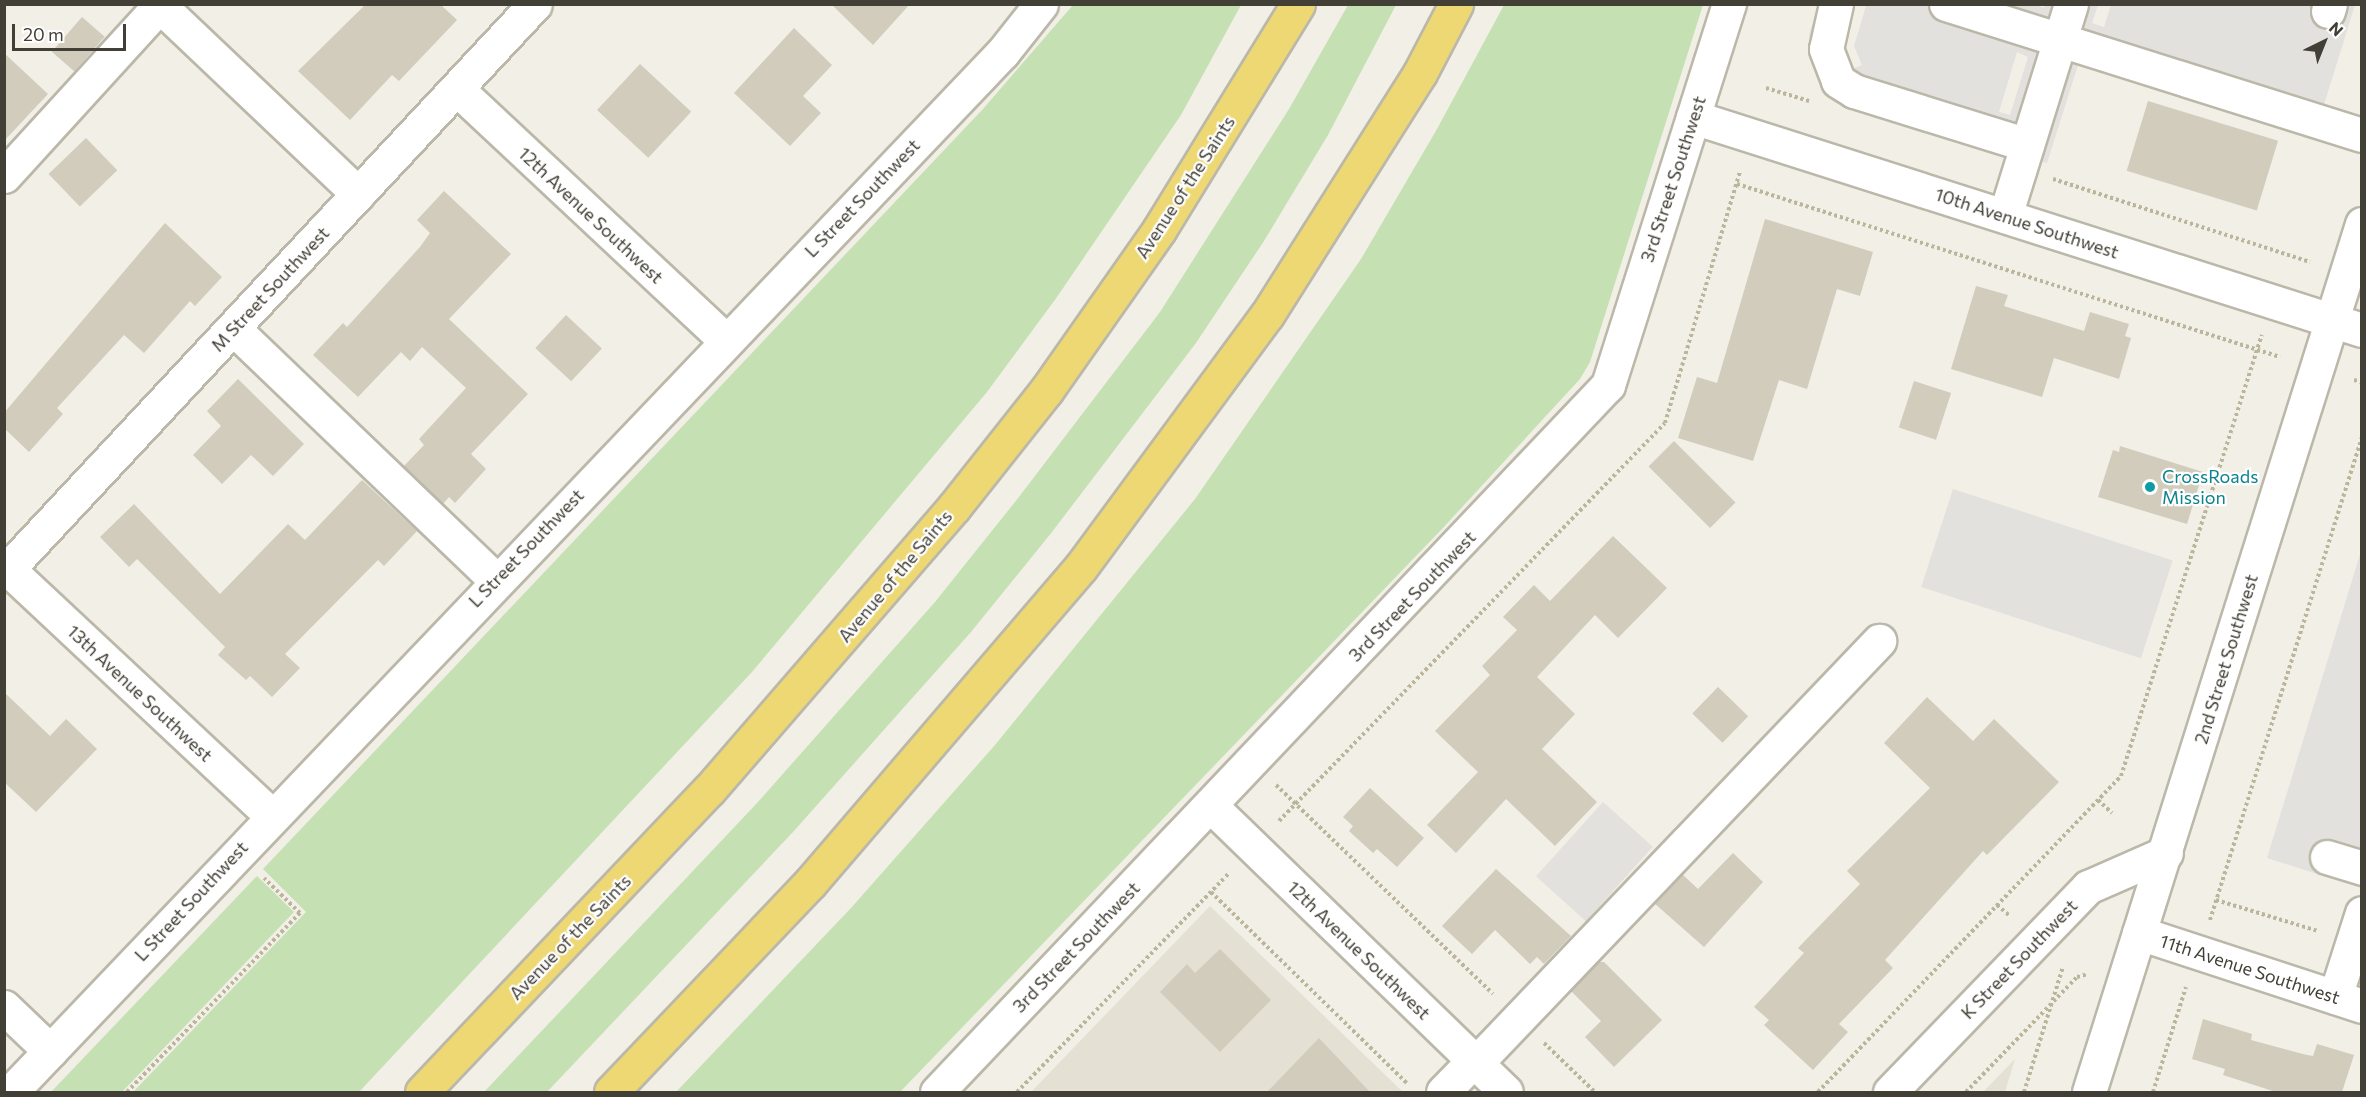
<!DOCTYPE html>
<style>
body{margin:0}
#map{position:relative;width:2366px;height:1097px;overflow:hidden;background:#f1efe6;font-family:Commissioner,sans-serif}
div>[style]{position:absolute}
.residential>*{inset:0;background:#e4e1d4}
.green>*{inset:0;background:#c5e1b3}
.parking>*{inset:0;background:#e2e1dd;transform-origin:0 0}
.building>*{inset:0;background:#d1ccbc;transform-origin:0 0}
.path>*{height:4px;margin-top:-2px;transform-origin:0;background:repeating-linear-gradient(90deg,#bbb59c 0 3px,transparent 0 6px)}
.roads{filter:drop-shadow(2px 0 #bbb8a9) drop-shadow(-2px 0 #bbb8a9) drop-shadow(0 2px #bbb8a9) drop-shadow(0 -2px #bbb8a9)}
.minor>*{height:33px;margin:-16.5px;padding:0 16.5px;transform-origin:16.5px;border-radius:16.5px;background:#fff}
.highway>*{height:33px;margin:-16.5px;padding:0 16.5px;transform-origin:16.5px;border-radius:16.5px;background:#edd874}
.dots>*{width:16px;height:16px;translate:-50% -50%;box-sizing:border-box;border:3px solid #fff;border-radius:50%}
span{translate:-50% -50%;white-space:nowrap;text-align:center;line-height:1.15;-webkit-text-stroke:4.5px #fff;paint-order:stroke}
.street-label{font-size:18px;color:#423f36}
.culture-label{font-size:18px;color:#0d838f}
.left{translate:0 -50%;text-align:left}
.frame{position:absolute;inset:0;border:6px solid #423f36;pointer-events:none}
.north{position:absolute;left:2294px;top:12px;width:60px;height:60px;-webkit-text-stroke:4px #fff;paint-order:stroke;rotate:43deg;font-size:16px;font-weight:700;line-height:24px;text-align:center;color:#423f36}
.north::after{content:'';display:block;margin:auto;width:21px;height:27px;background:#423f36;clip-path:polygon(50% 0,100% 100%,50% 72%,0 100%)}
.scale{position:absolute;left:12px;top:24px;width:114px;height:27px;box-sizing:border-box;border:3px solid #423f36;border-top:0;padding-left:8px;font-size:18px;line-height:21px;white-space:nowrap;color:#423f36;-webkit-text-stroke:4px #fff;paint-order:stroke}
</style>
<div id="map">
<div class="residential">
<div style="clip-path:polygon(1210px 906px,1403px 1092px,1031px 1092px)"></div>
<div style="clip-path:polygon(2015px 1059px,2005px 1092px,1983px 1092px)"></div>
</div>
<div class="green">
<div style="clip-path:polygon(1073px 5px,1241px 5px,1181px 115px,1057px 297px,987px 392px,752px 672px,359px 1092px,133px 1092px,306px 912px,263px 869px,983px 109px)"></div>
<div style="clip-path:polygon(1348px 5px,1396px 5px,1328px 135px,1264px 241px,1196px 343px,1052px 532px,971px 632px,793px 832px,547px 1092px,484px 1092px,758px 802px,935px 602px,1015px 502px,1160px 312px,1289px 109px)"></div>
<div style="clip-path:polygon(1504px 5px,1703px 5px,1590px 362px,1580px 379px,1442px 529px,900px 1092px,676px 1092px,851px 908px,995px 745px,1195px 499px,1361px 259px,1437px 129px)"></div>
<div style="clip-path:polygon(257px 876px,294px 912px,122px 1092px,51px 1092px)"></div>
</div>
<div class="parking">
<div style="clip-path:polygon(evenodd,2032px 4px,2044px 8px,2045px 5px,2098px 5px,2092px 23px,2104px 27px,2111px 5px,2355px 5px,2313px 140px,2088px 68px,2079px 62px,2047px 163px,1843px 100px,1821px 85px,1811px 63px,1809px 35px,1818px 5px,1853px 5px,1844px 36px,1844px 52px,1852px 69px,1862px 65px,1854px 46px,1866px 6px,1863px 5px,2032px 4px,2017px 52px,2028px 57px,2010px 115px,1999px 112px,2017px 52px)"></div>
<div style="left:1953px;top:489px;width:231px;height:103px;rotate:18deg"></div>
<div style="clip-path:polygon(2361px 551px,2361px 888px,2267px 858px)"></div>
<div style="left:1603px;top:802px;width:67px;height:100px;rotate:42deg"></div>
</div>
<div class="building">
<div style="clip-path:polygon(366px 4px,440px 4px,457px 20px,399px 81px,392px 75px,350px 120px,298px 71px)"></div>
<div style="clip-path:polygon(831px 4px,910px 4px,873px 45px)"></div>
<div style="left:82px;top:17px;width:30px;height:46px;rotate:41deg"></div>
<div style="clip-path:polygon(794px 28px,832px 65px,803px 96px,821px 113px,790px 146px,734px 93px)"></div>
<div style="clip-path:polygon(4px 53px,48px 94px,4px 141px)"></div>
<div style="left:640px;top:64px;width:70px;height:63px;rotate:43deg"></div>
<div style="left:2148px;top:101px;width:136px;height:73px;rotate:17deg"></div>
<div style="left:86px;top:138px;width:45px;height:52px;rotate:46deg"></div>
<div style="clip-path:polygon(444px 191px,511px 254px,449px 319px,528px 394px,471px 454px,486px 469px,455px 503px,449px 497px,443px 504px,404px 466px,424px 445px,419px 439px,466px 388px,422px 347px,410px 361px,401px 352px,358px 397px,313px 355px,343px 323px,347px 327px,420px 247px,430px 233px,417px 220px)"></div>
<div style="clip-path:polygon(1765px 219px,1873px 252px,1860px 296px,1837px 289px,1807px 389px,1779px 380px,1753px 461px,1678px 438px,1697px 377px,1717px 383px)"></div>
<div style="clip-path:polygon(165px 223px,222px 277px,195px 306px,190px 301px,144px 353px,124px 335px,57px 408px,63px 414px,29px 452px,4px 428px,4px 413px)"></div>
<div style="clip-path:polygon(1976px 286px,2008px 295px,2004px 306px,2084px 331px,2090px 312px,2129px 324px,2125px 336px,2131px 338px,2119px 379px,2054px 358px,2042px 397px,1951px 369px)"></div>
<div style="left:566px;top:315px;width:49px;height:45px;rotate:43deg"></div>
<div style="clip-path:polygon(238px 379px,304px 444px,273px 476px,251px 455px,222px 484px,193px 455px,221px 426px,207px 411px)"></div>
<div style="left:1914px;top:381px;width:39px;height:49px;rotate:18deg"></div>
<div style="left:1674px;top:441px;width:87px;height:36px;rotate:45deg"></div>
<div style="clip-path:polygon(2120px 446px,2203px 472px,2187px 524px,2098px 497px,2113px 450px,2119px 452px)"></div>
<div style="clip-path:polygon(362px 480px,417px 531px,384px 566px,378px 560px,285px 654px,300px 668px,272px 697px,250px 676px,246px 680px,218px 655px,225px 647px,137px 559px,129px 567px,100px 537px,134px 504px,220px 594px,288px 524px,305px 540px)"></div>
<div style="clip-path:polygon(1613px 536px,1667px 588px,1618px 638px,1595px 615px,1537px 677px,1575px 714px,1542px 749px,1597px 802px,1555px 846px,1506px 799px,1456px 853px,1427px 825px,1478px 772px,1435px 731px,1490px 675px,1482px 666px,1517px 630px,1503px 617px,1534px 585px,1550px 601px)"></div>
<div style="left:1718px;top:687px;width:42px;height:37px;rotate:44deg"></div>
<div style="clip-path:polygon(4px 692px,50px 736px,66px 719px,97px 749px,36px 812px,4px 782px)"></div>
<div style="clip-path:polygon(1927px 697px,1973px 741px,1994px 719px,2059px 782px,1987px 855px,1983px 851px,1885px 960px,1893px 968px,1839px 1024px,1848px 1032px,1813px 1070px,1764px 1025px,1769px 1020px,1754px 1007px,1804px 953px,1798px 948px,1860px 884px,1847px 871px,1930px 788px,1884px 743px)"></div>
<div style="clip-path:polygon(1370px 788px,1424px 838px,1397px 867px,1377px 849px,1373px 853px,1349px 831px,1353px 826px,1343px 817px)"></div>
<div style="clip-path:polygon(1733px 853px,1763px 882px,1704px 947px,1654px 903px,1682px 874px,1698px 889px)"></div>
<div style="clip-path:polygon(1496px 869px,1571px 936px,1544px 964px,1537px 957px,1530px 964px,1495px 930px,1472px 954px,1442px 926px)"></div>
<div style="clip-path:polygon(1220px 949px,1271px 1000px,1220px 1052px,1160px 992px,1187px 964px,1195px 973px)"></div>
<div style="clip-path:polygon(1598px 962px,1604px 962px,1662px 1020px,1614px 1067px,1585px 1037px,1601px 1021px,1571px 991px)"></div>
<div style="clip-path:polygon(2203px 1019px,2252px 1034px,2251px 1040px,2307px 1055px,2313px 1056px,2317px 1044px,2354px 1055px,2342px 1092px,2276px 1092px,2223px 1075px,2225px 1069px,2192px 1059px)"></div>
<div style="clip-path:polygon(1319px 1038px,1370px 1092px,1267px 1092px)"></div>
</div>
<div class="path">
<div style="left:1766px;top:88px;width:45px;rotate:16.8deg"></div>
<div style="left:2053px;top:179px;width:270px;rotate:17.9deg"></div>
<div style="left:1737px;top:184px;width:570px;rotate:17.67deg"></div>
<div style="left:2354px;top:380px;width:8px;rotate:14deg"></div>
<div style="left:1276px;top:785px;width:301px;rotate:43.9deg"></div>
<div style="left:2098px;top:800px;width:19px;rotate:43deg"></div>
<div style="left:1279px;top:821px;width:554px;rotate:-45.88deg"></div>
<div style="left:1665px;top:423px;width:263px;rotate:-73.4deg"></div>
<div style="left:1211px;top:892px;width:275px;rotate:44.3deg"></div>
<div style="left:2216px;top:900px;width:107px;rotate:16.9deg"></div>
<div style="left:1997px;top:905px;width:17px;rotate:40deg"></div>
<div style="left:2210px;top:920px;width:506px;rotate:-72.53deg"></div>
<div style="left:1544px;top:1043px;width:71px;rotate:43.9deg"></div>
<div style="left:127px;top:1092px;width:249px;rotate:-46deg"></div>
<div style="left:300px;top:913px;width:50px;rotate:-135.8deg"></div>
<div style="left:1017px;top:1092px;width:305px;rotate:-45.9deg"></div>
<div style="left:1818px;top:1092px;width:438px;rotate:-46.2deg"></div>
<div style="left:2121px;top:776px;width:463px;rotate:-72.3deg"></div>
<div style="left:1966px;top:1092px;width:160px;rotate:-46deg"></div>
<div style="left:2077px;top:977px;width:11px;rotate:-15deg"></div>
<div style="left:2024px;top:1092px;width:131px;rotate:-72.7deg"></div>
<div style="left:2153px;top:1092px;width:110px;rotate:-72.6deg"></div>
</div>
<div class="roads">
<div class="minor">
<div style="left:158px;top:4px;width:276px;rotate:43.5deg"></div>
<div style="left:1836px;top:4px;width:46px;rotate:102.5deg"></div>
<div style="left:1826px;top:49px;width:34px;rotate:69deg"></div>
<div style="left:1838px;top:81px;width:19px;rotate:32deg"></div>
<div style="left:1854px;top:91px;width:181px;rotate:17.3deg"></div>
<div style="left:1946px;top:4px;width:436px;rotate:17.5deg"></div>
<div style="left:2328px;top:11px;width:7px;rotate:-74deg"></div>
<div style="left:457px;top:89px;width:367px;rotate:43.1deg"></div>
<div style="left:1693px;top:117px;width:702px;rotate:17.66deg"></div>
<div style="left:4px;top:176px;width:233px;rotate:-47.6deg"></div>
<div style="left:2005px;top:216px;width:222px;rotate:-72.7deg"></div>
<div style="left:234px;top:329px;width:363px;rotate:43.8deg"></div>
<div style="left:8px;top:569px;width:362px;rotate:43.1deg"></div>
<div style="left:4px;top:573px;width:778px;rotate:-46.98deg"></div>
<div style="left:1212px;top:807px;width:409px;rotate:44.1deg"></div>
<div style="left:2327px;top:857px;width:37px;rotate:17deg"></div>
<div style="left:2139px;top:933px;width:235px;rotate:18.1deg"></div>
<div style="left:2335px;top:997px;width:88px;rotate:-72.2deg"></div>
<div style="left:4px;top:1007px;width:64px;rotate:43.7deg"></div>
<div style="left:1476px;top:1063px;width:584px;rotate:-46.32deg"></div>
<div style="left:11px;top:1092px;width:1437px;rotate:-46.35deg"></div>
<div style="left:1003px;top:52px;width:61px;rotate:-51.6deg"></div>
<div style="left:937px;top:1092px;width:975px;rotate:-46.5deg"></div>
<div style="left:1608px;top:385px;width:400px;rotate:-72.4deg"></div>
<div style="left:1443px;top:1092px;width:43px;rotate:-45.9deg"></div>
<div style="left:1890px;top:1092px;width:285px;rotate:-46deg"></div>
<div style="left:2088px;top:887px;width:85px;rotate:-23.6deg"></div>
<div style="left:2089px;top:1092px;width:910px;rotate:-72.54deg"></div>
</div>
<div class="highway">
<div style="left:422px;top:1092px;width:417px;rotate:-46.5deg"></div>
<div style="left:709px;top:790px;width:374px;rotate:-49.1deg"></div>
<div style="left:954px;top:507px;width:148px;rotate:-51.6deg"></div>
<div style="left:1046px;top:391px;width:197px;rotate:-54.9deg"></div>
<div style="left:1159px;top:230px;width:265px;rotate:-58.4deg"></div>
<div style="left:611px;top:1092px;width:289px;rotate:-46.4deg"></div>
<div style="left:810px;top:883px;width:416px;rotate:-49.4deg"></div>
<div style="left:1081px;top:567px;width:313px;rotate:-53.6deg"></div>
<div style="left:1267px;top:315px;width:286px;rotate:-57.7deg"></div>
<div style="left:1420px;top:73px;width:78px;rotate:-62.4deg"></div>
</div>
</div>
<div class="dots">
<div style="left:2150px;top:487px;background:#0f9aa8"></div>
</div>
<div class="street-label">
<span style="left:1673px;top:179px;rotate:-72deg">3rd Street Southwest</span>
<span style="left:1185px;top:187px;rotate:-57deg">Avenue of the Saints</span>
<span style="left:862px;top:198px;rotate:-46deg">L Street Southwest</span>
<span style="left:591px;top:215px;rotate:43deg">12th Avenue Southwest</span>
<span style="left:2027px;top:223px;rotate:18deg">10th Avenue Southwest</span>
<span style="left:270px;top:289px;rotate:-47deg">M Street Southwest</span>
<span style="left:526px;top:548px;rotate:-46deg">L Street Southwest</span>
<span style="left:895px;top:576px;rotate:-50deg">Avenue of the Saints</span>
<span style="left:1412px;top:596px;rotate:-46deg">3rd Street Southwest</span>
<span style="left:2226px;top:659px;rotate:-73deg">2nd Street Southwest</span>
<span style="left:140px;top:693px;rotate:43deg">13th Avenue Southwest</span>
<span style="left:191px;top:901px;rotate:-47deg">L Street Southwest</span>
<span style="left:570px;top:937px;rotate:-46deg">Avenue of the Saints</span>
<span style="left:1076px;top:947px;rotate:-46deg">3rd Street Southwest</span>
<span style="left:1359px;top:950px;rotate:44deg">12th Avenue Southwest</span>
<span style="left:2019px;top:959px;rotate:-46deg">K Street Southwest</span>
<span style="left:2250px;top:969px;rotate:18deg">11th Avenue Southwest</span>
</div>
<div class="culture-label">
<span class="left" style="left:2162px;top:487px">CrossRoads<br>Mission</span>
</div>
<div class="frame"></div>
<div class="north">N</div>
<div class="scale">20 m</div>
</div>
